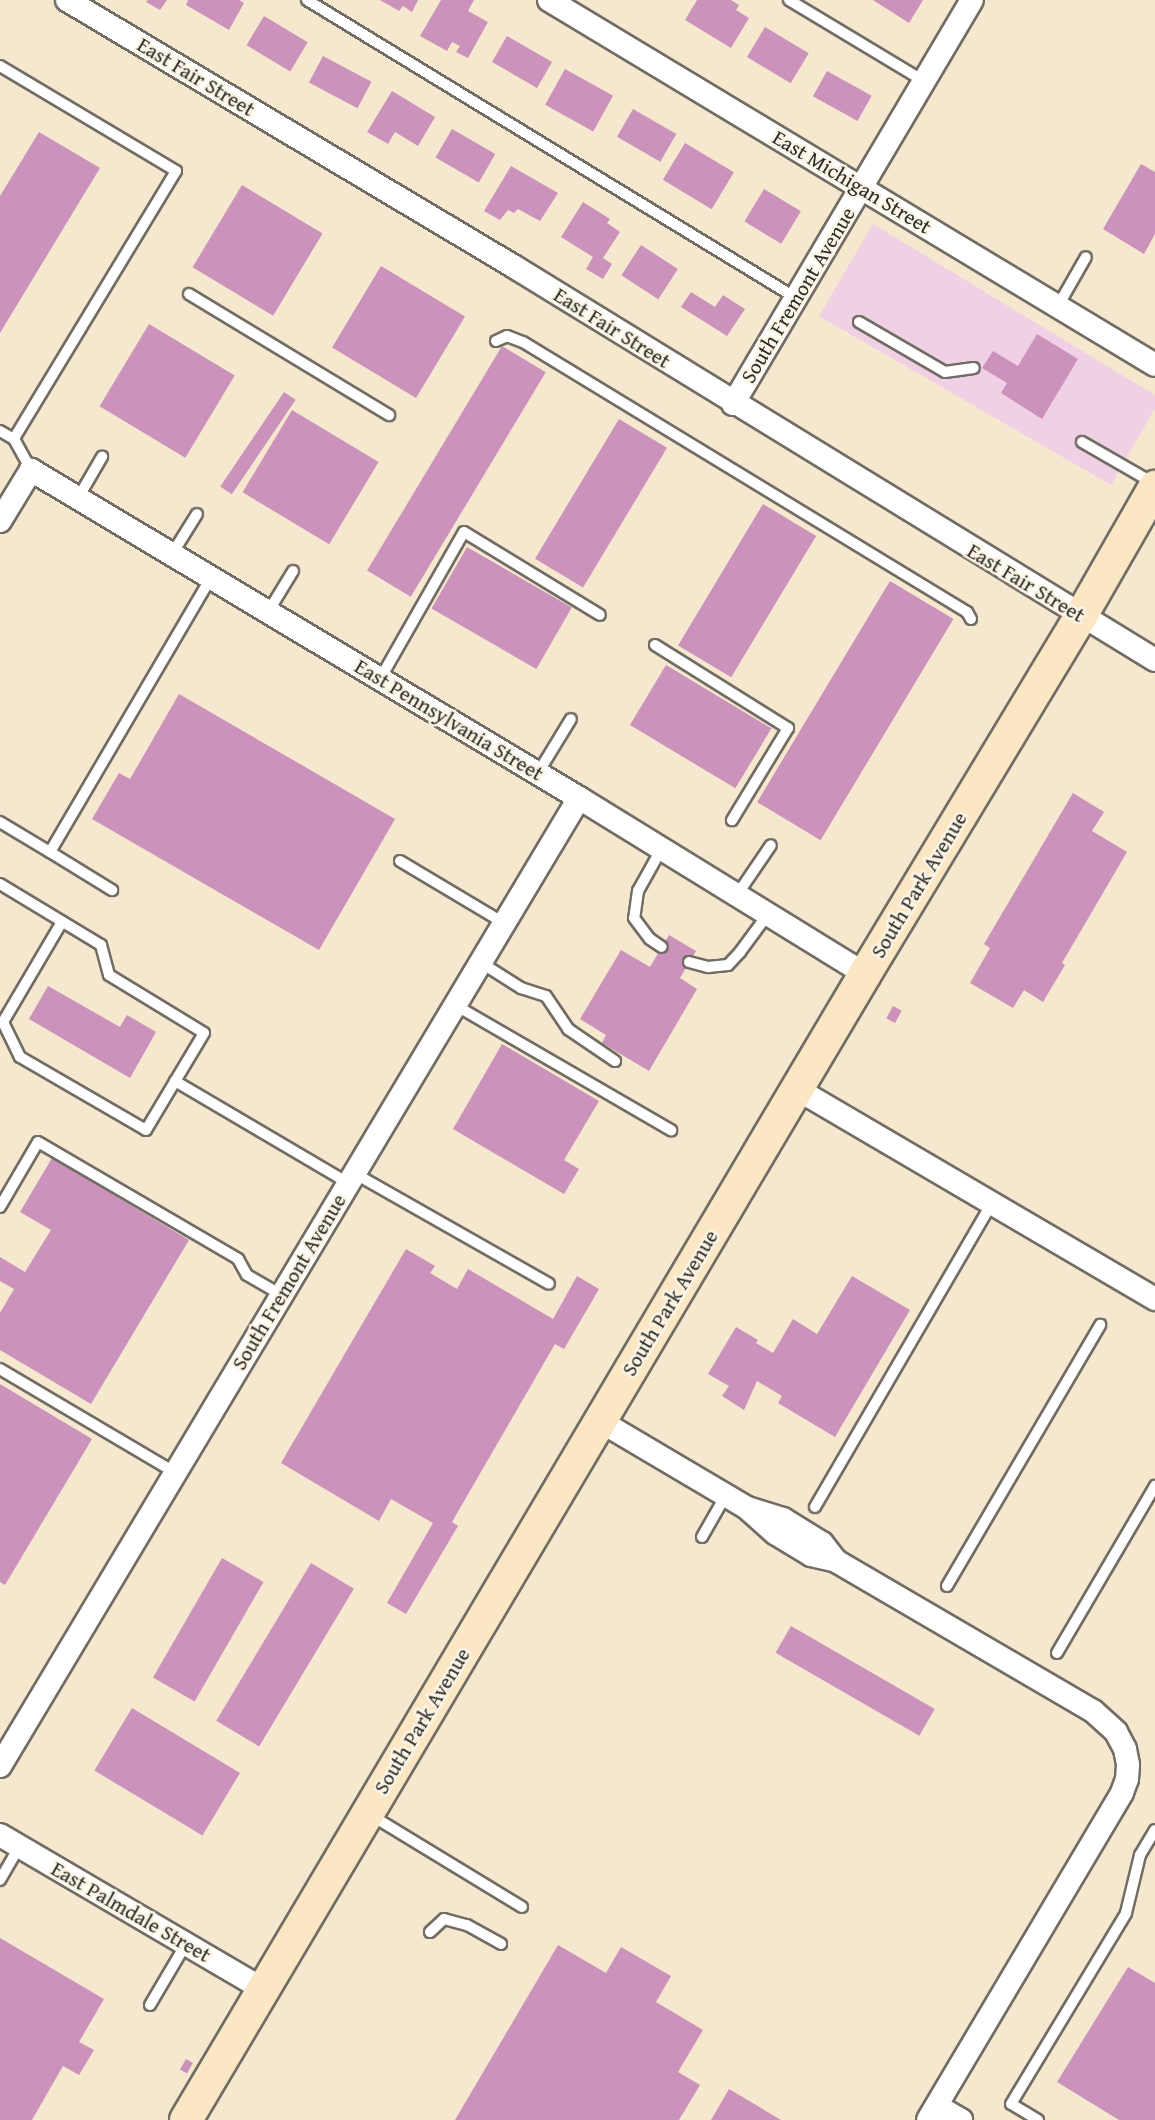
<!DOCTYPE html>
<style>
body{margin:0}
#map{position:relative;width:1155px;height:2120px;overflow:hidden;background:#f6e8cf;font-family:"Gentium Book Plus",serif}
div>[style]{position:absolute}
.built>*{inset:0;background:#f0d0e5}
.building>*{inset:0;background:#cb92bc;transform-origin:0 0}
.roads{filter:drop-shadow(2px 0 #726d64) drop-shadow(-2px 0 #726d64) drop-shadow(0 2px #726d64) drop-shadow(0 -2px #726d64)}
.service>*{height:10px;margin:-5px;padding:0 5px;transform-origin:5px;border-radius:5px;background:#fff}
.minor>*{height:22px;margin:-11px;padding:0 11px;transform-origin:11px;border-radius:11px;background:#fff}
.secondary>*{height:32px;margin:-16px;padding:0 16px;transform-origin:16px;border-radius:16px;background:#fbe7c3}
span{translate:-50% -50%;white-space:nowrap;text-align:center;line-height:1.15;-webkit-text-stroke:5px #fcf5e5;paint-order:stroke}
.street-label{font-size:21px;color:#2b2b2b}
</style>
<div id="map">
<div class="built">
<div style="clip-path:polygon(873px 224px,1155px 395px,1155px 408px,1111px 485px,819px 316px)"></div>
</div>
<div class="building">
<div style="clip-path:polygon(148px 0,167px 0,160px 10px,146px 2px)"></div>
<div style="clip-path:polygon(188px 0,239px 0,244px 3px,229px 30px,186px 5px)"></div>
<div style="clip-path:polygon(380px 0,418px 0,412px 12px,403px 6px,399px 11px)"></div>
<div style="clip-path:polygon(441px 0,474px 0,468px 11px,488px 22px,468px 58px,456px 52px,460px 46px,452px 42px,447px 51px,420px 36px)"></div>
<div style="clip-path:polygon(697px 0,731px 0,739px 5px,736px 10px,749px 18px,731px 48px,685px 20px)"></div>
<div style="clip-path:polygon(873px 0,923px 0,909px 23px)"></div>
<div style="left:264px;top:16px;width:51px;height:34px;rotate:31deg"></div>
<div style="left:765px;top:27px;width:51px;height:35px;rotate:31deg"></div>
<div style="left:507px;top:36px;width:52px;height:30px;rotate:30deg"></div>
<div style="left:323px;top:56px;width:55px;height:30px;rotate:28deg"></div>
<div style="left:565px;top:69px;width:55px;height:41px;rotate:29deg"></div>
<div style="left:827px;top:71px;width:51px;height:29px;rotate:29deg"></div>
<div style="clip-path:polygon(392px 91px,435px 117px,418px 146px,395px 132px,388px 144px,367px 132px)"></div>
<div style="left:633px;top:109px;width:50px;height:32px;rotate:30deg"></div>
<div style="left:452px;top:129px;width:50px;height:33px;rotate:30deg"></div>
<div style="clip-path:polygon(39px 132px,100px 168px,0 333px,0 196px)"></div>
<div style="left:685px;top:143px;width:57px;height:43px;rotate:31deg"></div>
<div style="clip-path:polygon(1141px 164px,1155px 172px,1155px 234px,1144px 254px,1103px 229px)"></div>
<div style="clip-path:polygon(511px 166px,558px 193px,540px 221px,518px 209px,514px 213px,508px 210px,500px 220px,484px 211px)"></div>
<div style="left:242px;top:185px;width:94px;height:96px;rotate:31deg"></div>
<div style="left:764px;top:189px;width:43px;height:38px;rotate:31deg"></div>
<div style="clip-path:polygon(583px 202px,610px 219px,607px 223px,620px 232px,603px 258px,612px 264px,603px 279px,586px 269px,593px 257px,561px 237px)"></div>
<div style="left:641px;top:245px;width:44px;height:36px;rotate:33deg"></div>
<div style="left:381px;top:266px;width:98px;height:95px;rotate:31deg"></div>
<div style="clip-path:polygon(691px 292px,715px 307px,723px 295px,745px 309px,727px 336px,681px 307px)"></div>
<div style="left:149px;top:324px;width:100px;height:96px;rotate:31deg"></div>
<div style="clip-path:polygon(1037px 334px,1078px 359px,1042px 419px,1001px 393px,1007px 383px,982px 368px,993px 351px,1018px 366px)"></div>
<div style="left:502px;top:346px;width:51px;height:262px;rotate:31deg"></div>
<div style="left:284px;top:392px;width:14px;height:114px;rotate:34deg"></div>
<div style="left:292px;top:410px;width:101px;height:96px;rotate:31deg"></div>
<div style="left:619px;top:419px;width:56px;height:163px;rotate:31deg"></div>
<div style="left:763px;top:504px;width:62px;height:165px;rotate:31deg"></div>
<div style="left:467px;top:547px;width:121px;height:71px;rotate:30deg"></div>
<div style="left:890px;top:581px;width:74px;height:258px;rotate:31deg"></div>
<div style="left:666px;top:665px;width:123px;height:70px;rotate:31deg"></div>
<div style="clip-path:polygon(179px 694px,395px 819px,319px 950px,92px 819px,119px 773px,130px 779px)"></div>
<div style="clip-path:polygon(1073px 793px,1104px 812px,1092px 831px,1127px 852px,1062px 963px,1065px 965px,1043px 1002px,1024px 990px,1013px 1008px,970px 983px,990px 948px,984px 944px)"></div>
<div style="clip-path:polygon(669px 935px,696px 951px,680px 978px,697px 989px,649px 1071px,602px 1043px,606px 1035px,580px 1019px,621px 950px,650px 967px)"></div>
<div style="clip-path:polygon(48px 986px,120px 1027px,127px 1015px,156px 1032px,130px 1078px,29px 1019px)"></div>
<div style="left:893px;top:1006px;width:10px;height:14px;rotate:29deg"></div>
<div style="clip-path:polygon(502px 1044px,599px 1101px,564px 1160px,579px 1169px,564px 1194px,453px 1129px)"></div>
<div style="clip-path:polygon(52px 1158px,189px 1240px,91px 1404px,0 1350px,0 1313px,14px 1289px,0 1281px,0 1257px,25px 1272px,51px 1230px,20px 1212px)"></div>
<div style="clip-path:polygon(406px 1249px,435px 1266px,430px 1273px,457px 1289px,468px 1269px,553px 1319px,577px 1276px,599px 1289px,564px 1349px,555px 1344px,452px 1522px,458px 1526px,406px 1614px,387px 1603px,433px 1523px,391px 1499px,379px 1521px,281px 1463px)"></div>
<div style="clip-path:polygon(852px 1276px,910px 1310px,835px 1437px,778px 1403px,782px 1396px,757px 1381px,744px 1410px,722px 1396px,729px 1386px,708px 1374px,736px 1327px,758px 1340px,756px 1343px,773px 1353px,793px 1319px,817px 1334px)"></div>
<div style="clip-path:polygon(0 1384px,92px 1439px,5px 1585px,0 1582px)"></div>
<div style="left:222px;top:1558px;width:48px;height:138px;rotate:30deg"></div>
<div style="left:311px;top:1563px;width:50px;height:184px;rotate:31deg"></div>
<div style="left:791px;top:1626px;width:166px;height:31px;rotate:30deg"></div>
<div style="left:132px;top:1708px;width:126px;height:73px;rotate:31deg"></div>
<div style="clip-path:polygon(0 1938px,104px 1999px,79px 2042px,94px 2050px,79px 2075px,63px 2066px,32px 2120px,0 2120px)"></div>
<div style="clip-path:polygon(558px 1945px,606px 1973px,621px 1947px,671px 1976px,656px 2002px,703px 2030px,678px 2072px,700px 2085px,679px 2120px,455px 2120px)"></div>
<div style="clip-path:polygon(1128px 1967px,1155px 1983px,1155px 2120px,1119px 2120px,1057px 2082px)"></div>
<div style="left:186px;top:2059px;width:8px;height:12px;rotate:30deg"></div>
<div style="clip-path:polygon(729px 2089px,781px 2120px,711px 2120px)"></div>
</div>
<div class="roads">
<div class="service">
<div style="left:307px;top:0;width:573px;rotate:31.36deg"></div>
<div style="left:789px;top:0;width:157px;rotate:31deg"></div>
<div style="left:0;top:66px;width:205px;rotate:30.8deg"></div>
<div style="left:176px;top:171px;width:313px;rotate:121.2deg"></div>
<div style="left:189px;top:294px;width:234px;rotate:31.2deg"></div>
<div style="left:1058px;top:306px;width:56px;rotate:-60.3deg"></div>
<div style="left:859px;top:322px;width:99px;rotate:30.2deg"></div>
<div style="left:945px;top:372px;width:29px;rotate:-8deg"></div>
<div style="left:496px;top:341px;width:12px;rotate:-24deg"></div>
<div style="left:507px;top:336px;width:17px;rotate:21deg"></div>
<div style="left:523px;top:342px;width:520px;rotate:31.3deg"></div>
<div style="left:967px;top:612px;width:8px;rotate:60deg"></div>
<div style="left:0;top:431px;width:16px;rotate:30deg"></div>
<div style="left:14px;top:439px;width:35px;rotate:61deg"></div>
<div style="left:1082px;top:442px;width:84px;rotate:29.9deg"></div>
<div style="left:78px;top:498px;width:48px;rotate:-59.7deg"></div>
<div style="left:172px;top:554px;width:47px;rotate:-58deg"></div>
<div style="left:268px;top:612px;width:48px;rotate:-58.6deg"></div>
<div style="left:655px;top:645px;width:157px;rotate:32deg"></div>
<div style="left:788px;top:728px;width:108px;rotate:121.3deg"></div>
<div style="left:380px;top:679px;width:169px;rotate:-60.3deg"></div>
<div style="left:464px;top:532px;width:159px;rotate:31.4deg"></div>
<div style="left:538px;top:773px;width:63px;rotate:-58.6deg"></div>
<div style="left:0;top:822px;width:58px;rotate:31deg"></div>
<div style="left:50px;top:852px;width:318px;rotate:-59.6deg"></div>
<div style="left:662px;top:848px;width:49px;rotate:119.2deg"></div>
<div style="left:638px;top:891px;width:27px;rotate:98deg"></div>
<div style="left:634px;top:918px;width:26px;rotate:53deg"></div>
<div style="left:650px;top:939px;width:14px;rotate:34deg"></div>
<div style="left:50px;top:852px;width:73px;rotate:31.5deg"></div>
<div style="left:400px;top:861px;width:121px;rotate:30.8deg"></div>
<div style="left:0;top:884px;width:118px;rotate:31.1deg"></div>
<div style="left:101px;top:945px;width:31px;rotate:75deg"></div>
<div style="left:109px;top:975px;width:111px;rotate:31.4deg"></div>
<div style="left:204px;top:1033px;width:113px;rotate:120.9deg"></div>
<div style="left:146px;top:1130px;width:146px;rotate:-149.9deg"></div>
<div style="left:20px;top:1057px;width:39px;rotate:-116deg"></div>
<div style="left:3px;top:1022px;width:116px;rotate:-59.5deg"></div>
<div style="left:737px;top:895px;width:60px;rotate:-55.8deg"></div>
<div style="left:480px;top:962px;width:49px;rotate:32.4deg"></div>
<div style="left:521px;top:988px;width:26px;rotate:18deg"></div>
<div style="left:546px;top:996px;width:40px;rotate:56deg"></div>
<div style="left:568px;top:1029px;width:57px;rotate:34.2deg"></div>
<div style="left:689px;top:962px;width:20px;rotate:15deg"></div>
<div style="left:708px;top:967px;width:20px;rotate:-6deg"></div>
<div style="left:728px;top:965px;width:18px;rotate:-47deg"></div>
<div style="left:740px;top:952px;width:47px;rotate:-53.6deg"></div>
<div style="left:455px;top:1005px;width:250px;rotate:30.1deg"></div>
<div style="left:175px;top:1081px;width:201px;rotate:30.5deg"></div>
<div style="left:354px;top:1173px;width:224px;rotate:29.6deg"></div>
<div style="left:0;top:1207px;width:75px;rotate:-59.7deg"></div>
<div style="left:38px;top:1142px;width:232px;rotate:30.3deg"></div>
<div style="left:238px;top:1259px;width:18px;rotate:61deg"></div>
<div style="left:247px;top:1275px;width:39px;rotate:30deg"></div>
<div style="left:0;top:1369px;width:204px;rotate:30.6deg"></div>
<div style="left:815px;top:1507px;width:352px;rotate:-59.8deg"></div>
<div style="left:702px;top:1537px;width:48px;rotate:-60.3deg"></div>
<div style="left:947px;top:1586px;width:303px;rotate:-59.6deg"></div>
<div style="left:1057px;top:1653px;width:194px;rotate:-59.6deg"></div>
<div style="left:369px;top:1814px;width:179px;rotate:31.3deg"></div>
<div style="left:0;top:1880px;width:39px;rotate:-60deg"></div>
<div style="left:430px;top:1932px;width:19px;rotate:-43deg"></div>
<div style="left:444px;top:1919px;width:24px;rotate:15deg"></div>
<div style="left:467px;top:1925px;width:39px;rotate:29deg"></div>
<div style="left:150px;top:2005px;width:71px;rotate:-59.5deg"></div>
<div style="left:1038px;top:2120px;width:31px;rotate:-149deg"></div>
<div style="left:1011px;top:2104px;width:223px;rotate:-58.9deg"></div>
<div style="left:1126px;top:1913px;width:60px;rotate:-76.4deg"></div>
<div style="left:1140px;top:1855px;width:29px;rotate:-59deg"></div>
</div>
<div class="minor">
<div style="left:67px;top:0;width:519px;rotate:30.81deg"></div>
<div style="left:513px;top:266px;width:753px;rotate:31.54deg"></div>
<div style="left:549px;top:0;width:707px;rotate:31.06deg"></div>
<div style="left:733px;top:404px;width:469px;rotate:-59.4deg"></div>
<div style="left:0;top:521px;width:60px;rotate:-58.7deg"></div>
<div style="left:31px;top:470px;width:639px;rotate:30.9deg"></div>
<div style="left:579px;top:798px;width:336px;rotate:31.6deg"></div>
<div style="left:797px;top:1089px;width:415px;rotate:30.4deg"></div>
<div style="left:600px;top:1421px;width:171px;rotate:30.6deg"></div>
<div style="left:747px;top:1508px;width:38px;rotate:42deg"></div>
<div style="left:775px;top:1533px;width:42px;rotate:31.4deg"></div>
<div style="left:811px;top:1555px;width:26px;rotate:13deg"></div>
<div style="left:836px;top:1561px;width:23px;rotate:-128deg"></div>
<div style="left:822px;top:1543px;width:46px;rotate:-148.4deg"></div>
<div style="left:783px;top:1519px;width:38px;rotate:-163deg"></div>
<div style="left:836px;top:1561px;width:298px;rotate:30.3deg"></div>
<div style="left:1093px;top:1711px;width:31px;rotate:42deg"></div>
<div style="left:1116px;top:1732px;width:19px;rotate:62deg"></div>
<div style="left:1125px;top:1749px;width:16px;rotate:79deg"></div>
<div style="left:1128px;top:1765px;width:14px;rotate:94deg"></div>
<div style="left:1127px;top:1779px;width:15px;rotate:110deg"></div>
<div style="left:1122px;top:1793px;width:380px;rotate:120.7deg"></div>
<div style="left:0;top:1766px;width:1128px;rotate:-59.11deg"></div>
<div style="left:0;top:1835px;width:305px;rotate:30.4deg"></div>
<div style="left:937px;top:2106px;width:28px;rotate:30deg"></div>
</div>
<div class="secondary">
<div style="left:186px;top:2120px;width:1332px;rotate:-59.35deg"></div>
<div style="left:865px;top:974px;width:418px;rotate:-58.9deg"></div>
<div style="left:1081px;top:616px;width:149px;rotate:-60.2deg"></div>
</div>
</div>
<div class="street-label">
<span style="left:196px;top:77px;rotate:31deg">East Fair Street</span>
<span style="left:852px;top:182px;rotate:31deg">East Michigan Street</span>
<span style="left:798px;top:295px;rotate:-59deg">South Fremont Avenue</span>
<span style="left:612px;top:328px;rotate:32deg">East Fair Street</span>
<span style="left:1026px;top:583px;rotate:31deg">East Fair Street</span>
<span style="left:449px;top:720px;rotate:31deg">East Pennsylvania Street</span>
<span style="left:919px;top:885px;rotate:-59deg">South Park Avenue</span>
<span style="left:289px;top:1282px;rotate:-59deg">South Fremont Avenue</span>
<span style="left:670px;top:1303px;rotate:-59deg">South Park Avenue</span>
<span style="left:422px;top:1721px;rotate:-59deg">South Park Avenue</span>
<span style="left:131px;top:1912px;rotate:30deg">East Palmdale Street</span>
</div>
</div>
